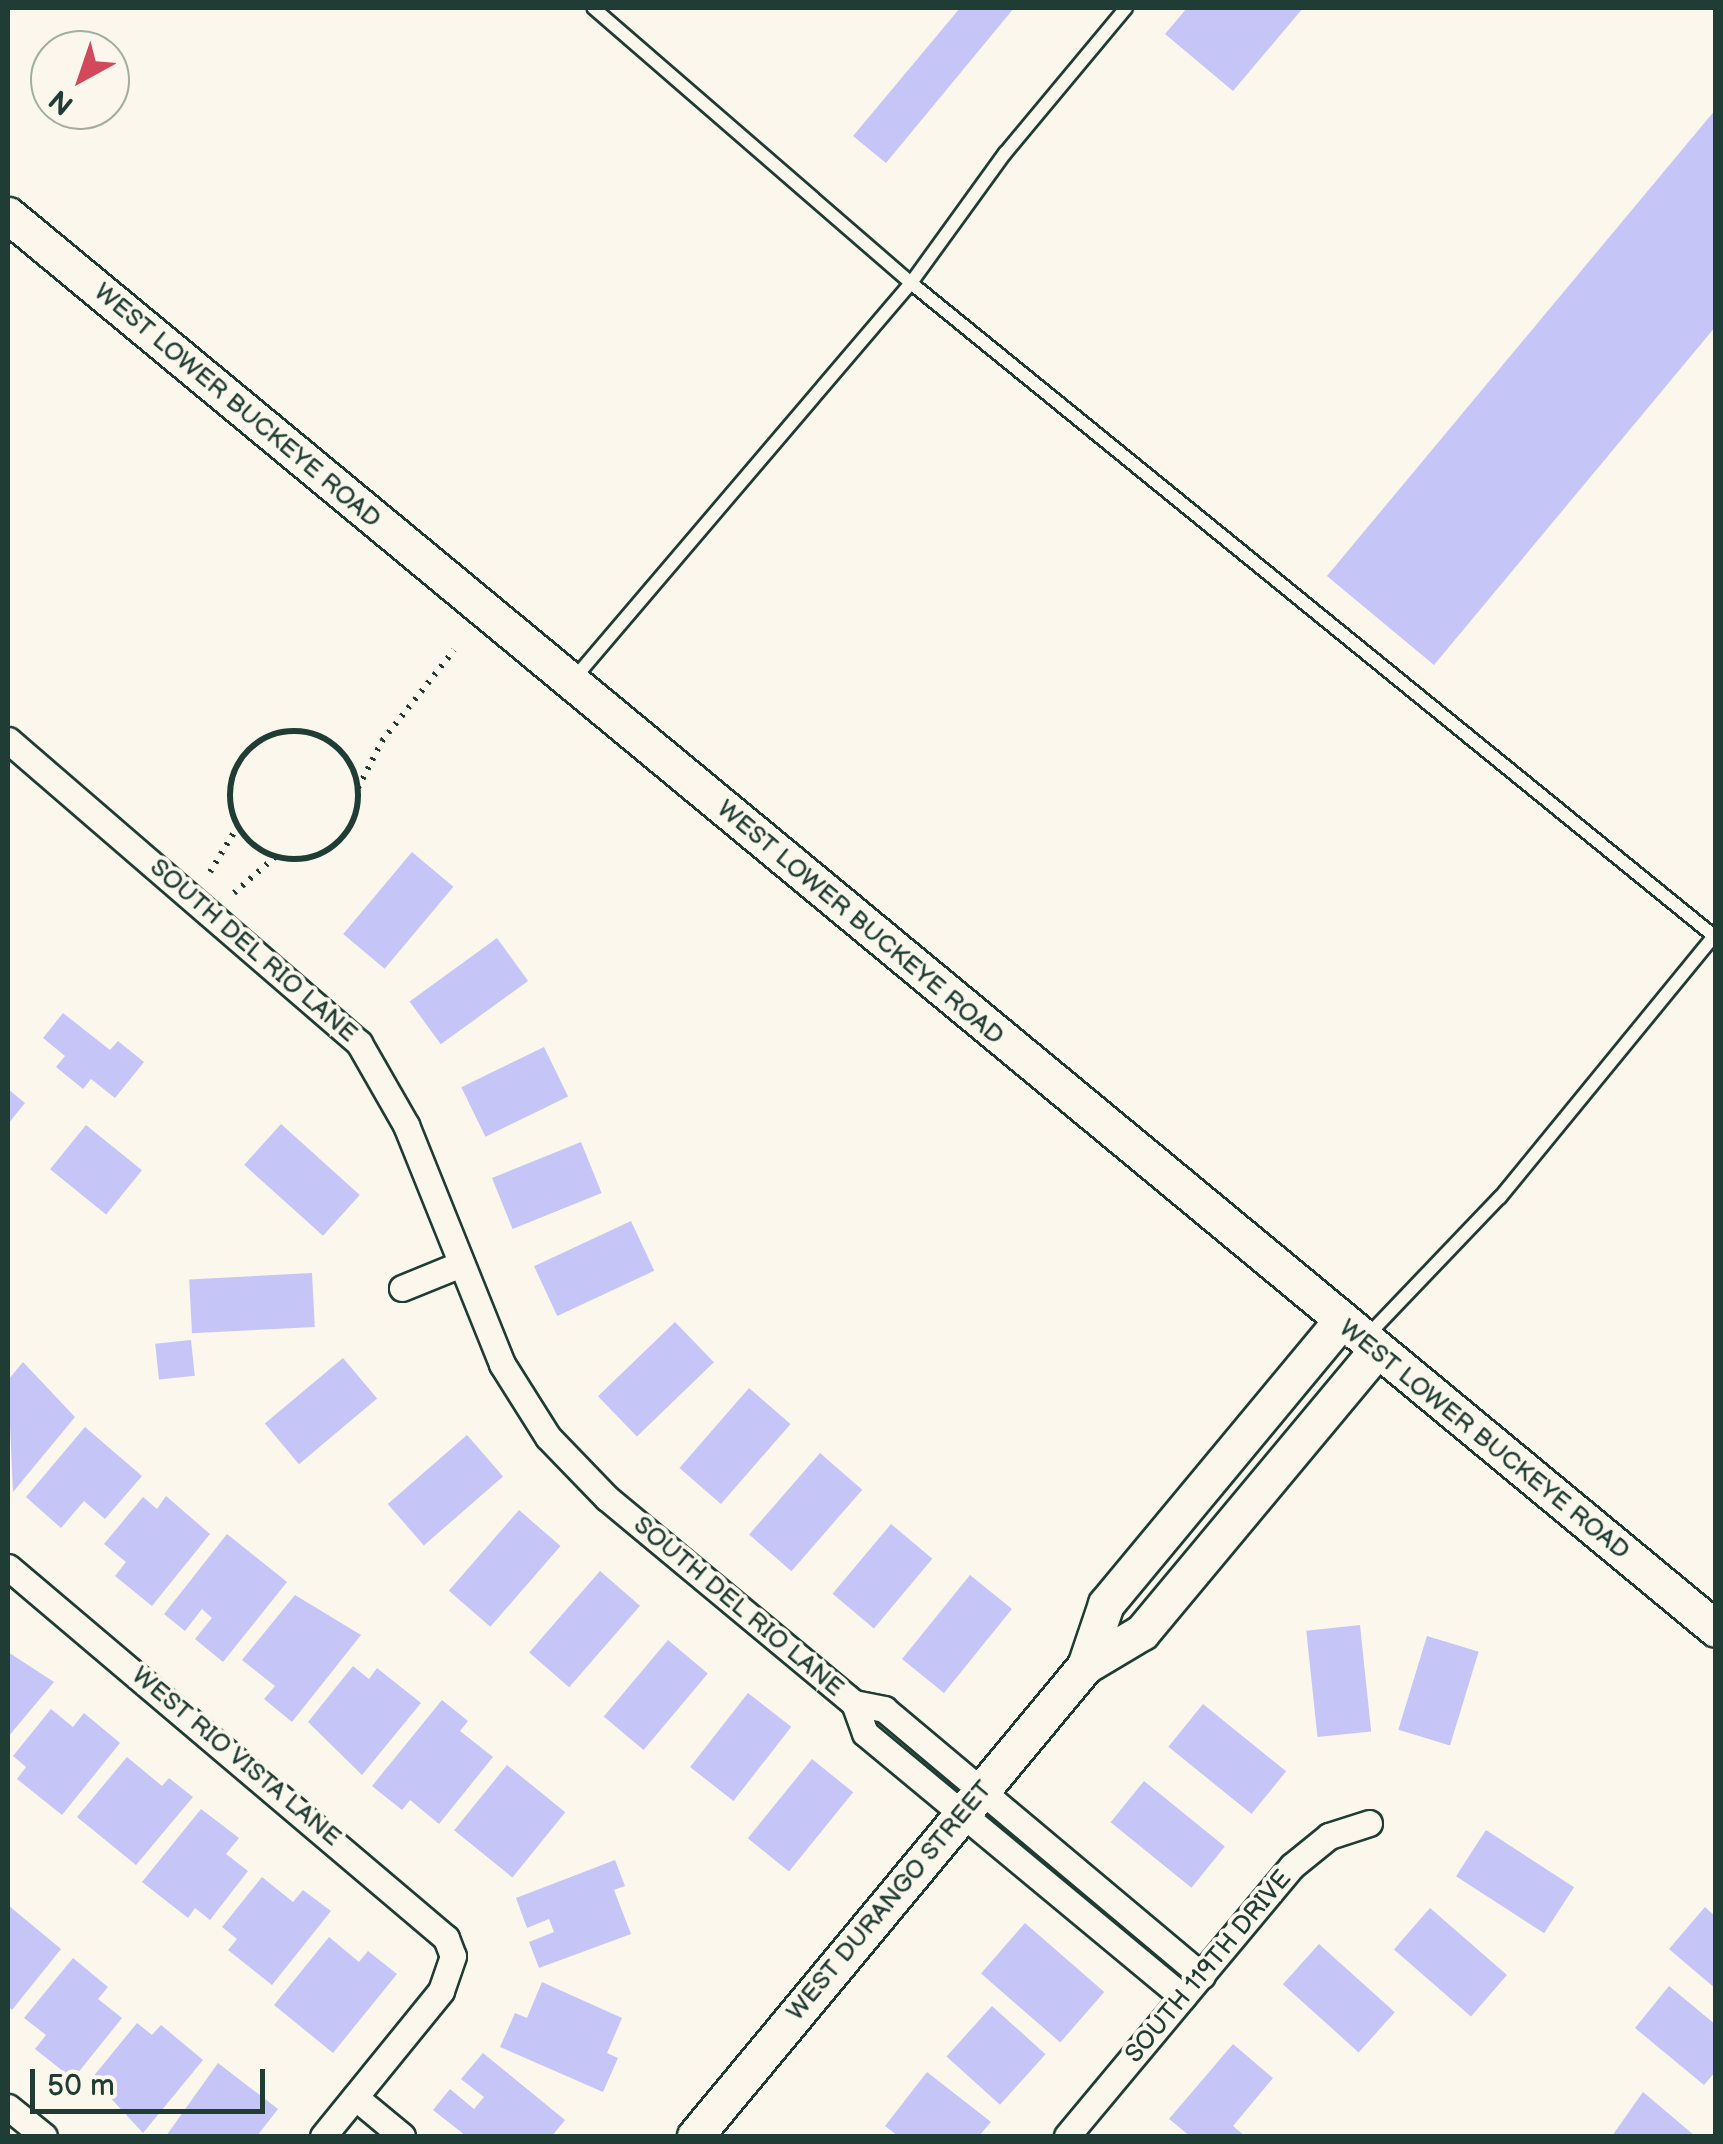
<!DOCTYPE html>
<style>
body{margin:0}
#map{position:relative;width:1723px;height:2144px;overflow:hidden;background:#fbf7ec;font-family:"Balsamiq Sans",sans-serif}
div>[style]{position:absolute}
.building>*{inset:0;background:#c6c5f7;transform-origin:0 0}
.path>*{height:6px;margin-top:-3px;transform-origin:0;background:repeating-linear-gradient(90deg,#1f3d34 0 2.5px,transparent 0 10.5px)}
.path>.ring{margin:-3px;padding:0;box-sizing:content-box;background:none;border:6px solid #1f3d34;border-radius:50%}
.roads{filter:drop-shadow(2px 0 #1f3d34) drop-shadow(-2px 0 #1f3d34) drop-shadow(0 2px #1f3d34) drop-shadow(0 -2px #1f3d34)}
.lane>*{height:12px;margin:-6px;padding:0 6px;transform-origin:6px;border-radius:6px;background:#fbf7ec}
.street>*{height:25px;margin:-12.5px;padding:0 12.5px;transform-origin:12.5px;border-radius:12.5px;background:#fbf7ec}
.secondary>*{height:35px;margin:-17.5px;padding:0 17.5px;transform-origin:17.5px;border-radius:17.5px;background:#fbf7ec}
span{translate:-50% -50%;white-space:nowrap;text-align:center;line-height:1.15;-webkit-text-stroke:8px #fbf7ec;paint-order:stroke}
.street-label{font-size:25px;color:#1f3d34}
.frame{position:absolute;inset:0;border:10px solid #1f3d34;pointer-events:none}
.north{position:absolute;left:30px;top:30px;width:100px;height:100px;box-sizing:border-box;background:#fbf7ec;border:2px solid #a3ada2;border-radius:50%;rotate:220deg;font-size:28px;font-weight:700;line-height:40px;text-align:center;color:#1f3d34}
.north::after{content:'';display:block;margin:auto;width:35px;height:45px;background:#d1495b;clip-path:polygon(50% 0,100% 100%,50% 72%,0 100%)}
.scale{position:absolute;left:30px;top:2069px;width:235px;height:45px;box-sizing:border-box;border:5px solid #1f3d34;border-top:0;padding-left:12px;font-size:30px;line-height:35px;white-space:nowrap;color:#1f3d34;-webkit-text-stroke:8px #fbf7ec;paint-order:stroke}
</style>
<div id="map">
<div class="building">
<div style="clip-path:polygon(960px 8px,1014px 8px,886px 163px,853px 136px)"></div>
<div style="clip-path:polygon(1187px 8px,1303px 8px,1233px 91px,1165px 34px)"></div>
<div style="clip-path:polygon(1716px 109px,1716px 326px,1434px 665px,1327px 576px)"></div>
<div style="left:412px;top:852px;width:54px;height:107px;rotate:40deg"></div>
<div style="left:497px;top:938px;width:53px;height:108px;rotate:54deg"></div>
<div style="clip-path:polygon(63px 1013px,110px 1050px,118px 1041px,144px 1062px,115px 1098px,91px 1079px,83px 1089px,56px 1067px,65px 1056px,43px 1038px)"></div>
<div style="left:544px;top:1047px;width:55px;height:92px;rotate:64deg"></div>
<div style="clip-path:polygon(8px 1089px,25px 1103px,8px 1124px)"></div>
<div style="left:281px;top:1124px;width:106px;height:55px;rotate:42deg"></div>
<div style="left:86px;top:1125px;width:72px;height:57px;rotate:39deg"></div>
<div style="left:581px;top:1142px;width:55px;height:96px;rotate:68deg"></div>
<div style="left:631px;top:1221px;width:55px;height:107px;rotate:65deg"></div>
<div style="left:312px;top:1273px;width:54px;height:123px;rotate:87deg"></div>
<div style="left:675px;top:1322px;width:56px;height:107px;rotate:46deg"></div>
<div style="left:191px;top:1340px;width:36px;height:36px;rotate:84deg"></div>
<div style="left:343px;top:1358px;width:53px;height:102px;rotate:50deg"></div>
<div style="clip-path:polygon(23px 1362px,75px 1417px,13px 1492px,8px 1380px)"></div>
<div style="left:749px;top:1388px;width:55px;height:106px;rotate:41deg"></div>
<div style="clip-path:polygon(85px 1427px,142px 1476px,105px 1519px,84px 1501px,61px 1528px,26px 1497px)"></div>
<div style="left:467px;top:1435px;width:55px;height:105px;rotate:49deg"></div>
<div style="left:820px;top:1453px;width:56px;height:108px;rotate:41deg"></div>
<div style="clip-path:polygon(166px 1496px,210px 1534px,152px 1606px,115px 1576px,126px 1562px,104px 1544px,143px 1497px,157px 1509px)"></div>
<div style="left:519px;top:1510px;width:55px;height:107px;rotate:41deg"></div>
<div style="left:891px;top:1524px;width:54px;height:91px;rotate:40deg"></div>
<div style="clip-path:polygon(227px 1534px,287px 1582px,223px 1662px,195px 1639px,212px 1618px,202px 1609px,185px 1631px,164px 1614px)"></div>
<div style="left:600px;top:1571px;width:53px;height:108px;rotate:41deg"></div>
<div style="left:970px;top:1575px;width:54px;height:108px;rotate:39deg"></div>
<div style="clip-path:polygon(295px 1595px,361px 1635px,292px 1722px,264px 1699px,275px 1686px,242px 1660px)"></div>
<div style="left:1360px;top:1625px;width:107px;height:54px;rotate:84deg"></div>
<div style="left:1427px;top:1636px;width:54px;height:98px;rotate:17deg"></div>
<div style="left:668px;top:1640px;width:52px;height:100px;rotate:40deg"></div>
<div style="clip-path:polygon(8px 1652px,54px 1682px,8px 1737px)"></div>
<div style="clip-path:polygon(353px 1666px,369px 1679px,377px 1668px,421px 1703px,362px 1775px,308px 1722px)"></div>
<div style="left:748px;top:1693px;width:55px;height:94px;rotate:38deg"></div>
<div style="clip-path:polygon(442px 1700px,468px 1721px,460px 1731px,493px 1757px,439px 1824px,410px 1800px,402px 1810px,372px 1786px)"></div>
<div style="left:1203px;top:1704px;width:107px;height:55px;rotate:39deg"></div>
<div style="clip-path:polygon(51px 1709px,73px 1727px,84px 1713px,120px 1743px,62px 1815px,17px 1779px,26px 1767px,13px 1756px)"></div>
<div style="clip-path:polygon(127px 1757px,162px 1786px,169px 1778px,193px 1797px,136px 1865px,77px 1817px)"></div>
<div style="left:812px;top:1759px;width:53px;height:102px;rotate:39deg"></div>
<div style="left:507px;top:1765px;width:75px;height:84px;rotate:39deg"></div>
<div style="left:1144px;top:1781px;width:104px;height:53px;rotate:39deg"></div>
<div style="clip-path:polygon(201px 1809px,239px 1838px,226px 1854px,248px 1871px,210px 1920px,195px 1908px,188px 1918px,142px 1882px)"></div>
<div style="left:1486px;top:1830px;width:105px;height:55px;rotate:33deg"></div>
<div style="clip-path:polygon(615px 1860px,625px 1886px,614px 1890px,631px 1934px,539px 1968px,529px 1942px,554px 1932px,549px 1919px,527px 1928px,516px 1898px)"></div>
<div style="clip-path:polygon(262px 1877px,293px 1902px,303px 1890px,331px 1911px,272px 1985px,228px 1950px,237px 1939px,222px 1927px)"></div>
<div style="clip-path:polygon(8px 1905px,61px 1949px,12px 2010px,8px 2006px)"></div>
<div style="clip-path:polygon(1705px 1907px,1716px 1917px,1716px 1989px,1669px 1949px)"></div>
<div style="left:1430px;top:1908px;width:102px;height:55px;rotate:41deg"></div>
<div style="left:1025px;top:1923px;width:105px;height:67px;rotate:41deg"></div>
<div style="clip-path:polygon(329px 1937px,359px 1962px,368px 1951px,397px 1974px,333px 2053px,274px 2005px)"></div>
<div style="left:1319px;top:1944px;width:102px;height:54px;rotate:42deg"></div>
<div style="clip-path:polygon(73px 1958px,108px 1987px,98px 1999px,122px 2018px,73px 2079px,35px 2049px,46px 2035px,24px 2018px)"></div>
<div style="clip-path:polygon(542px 1982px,622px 2018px,607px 2053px,618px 2058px,603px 2092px,500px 2047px,515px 2013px,527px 2018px)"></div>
<div style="clip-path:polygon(1669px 1986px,1716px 2025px,1716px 2071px,1704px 2085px,1635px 2028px)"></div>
<div style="left:992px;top:2006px;width:72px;height:68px;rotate:42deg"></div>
<div style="clip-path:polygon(137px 2023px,152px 2035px,161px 2025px,203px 2060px,143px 2133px,92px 2078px)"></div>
<div style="clip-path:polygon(1233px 2044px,1273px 2078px,1233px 2126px,1245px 2136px,1190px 2136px,1169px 2119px)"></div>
<div style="clip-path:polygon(483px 2053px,565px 2120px,552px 2136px,466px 2136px,433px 2110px,450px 2089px,474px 2109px,484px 2097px,461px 2079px)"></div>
<div style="clip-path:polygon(218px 2063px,278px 2109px,257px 2136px,166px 2136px)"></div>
<div style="clip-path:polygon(927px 2072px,991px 2122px,979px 2136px,898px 2136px,885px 2126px)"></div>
<div style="clip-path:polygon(1643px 2092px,1695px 2136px,1612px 2136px)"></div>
</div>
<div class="path">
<div class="ring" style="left:230px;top:731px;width:122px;height:122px"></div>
<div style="left:358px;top:788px;width:53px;rotate:-62.9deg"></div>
<div style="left:382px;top:741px;width:116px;rotate:-51.6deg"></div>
<div style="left:210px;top:872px;width:54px;rotate:-58.7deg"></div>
<div style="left:234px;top:893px;width:55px;rotate:-41.3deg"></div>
</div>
<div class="roads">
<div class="lane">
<div style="left:1126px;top:8px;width:189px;rotate:129.8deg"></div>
<div style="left:1005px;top:153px;width:160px;rotate:125.9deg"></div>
<div style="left:911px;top:283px;width:1035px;rotate:39.12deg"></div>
<div style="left:1714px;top:936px;width:338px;rotate:129.3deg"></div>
<div style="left:1500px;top:1197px;width:191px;rotate:133.7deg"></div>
<div style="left:572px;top:681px;width:523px;rotate:-49.58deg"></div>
<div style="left:911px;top:283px;width:420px;rotate:-139.1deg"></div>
</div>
<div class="street">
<div style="left:8px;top:740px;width:464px;rotate:40.8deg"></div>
<div style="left:359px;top:1043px;width:95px;rotate:60.2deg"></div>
<div style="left:406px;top:1125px;width:258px;rotate:68.1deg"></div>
<div style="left:502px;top:1364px;width:86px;rotate:57.8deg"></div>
<div style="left:548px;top:1437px;width:85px;rotate:46deg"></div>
<div style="left:607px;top:1498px;width:321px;rotate:39.7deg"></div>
<div style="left:402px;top:1288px;width:64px;rotate:-22.1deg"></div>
<div style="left:8px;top:1567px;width:574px;rotate:40.27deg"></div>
<div style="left:446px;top:1938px;width:19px;rotate:69deg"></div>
<div style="left:453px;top:1956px;width:37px;rotate:109deg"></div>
<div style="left:441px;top:1991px;width:187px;rotate:129.1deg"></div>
<div style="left:854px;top:1703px;width:32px;rotate:70deg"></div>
<div style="left:865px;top:1733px;width:413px;rotate:39.7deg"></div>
<div style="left:854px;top:1703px;width:31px;rotate:11deg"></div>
<div style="left:884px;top:1709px;width:415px;rotate:40deg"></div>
<div style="left:355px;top:2097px;width:61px;rotate:39.7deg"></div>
<div style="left:8px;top:2107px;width:46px;rotate:38.9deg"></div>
<div style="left:1067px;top:2136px;width:351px;rotate:-50.2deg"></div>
<div style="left:1292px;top:1866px;width:48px;rotate:-39deg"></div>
<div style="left:1329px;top:1836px;width:42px;rotate:-18deg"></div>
</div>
<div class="secondary">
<div style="left:8px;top:215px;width:2217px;rotate:39.62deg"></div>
<div style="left:1085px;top:1666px;width:65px;rotate:-71.3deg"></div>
<div style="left:1106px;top:1604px;width:366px;rotate:-50.3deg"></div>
<div style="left:695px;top:2136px;width:611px;rotate:-50.31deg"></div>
<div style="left:1085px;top:1666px;width:66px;rotate:-30.8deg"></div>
<div style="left:1142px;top:1632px;width:366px;rotate:-50.2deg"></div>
</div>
</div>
<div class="street-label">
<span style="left:237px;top:406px;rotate:40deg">WEST LOWER BUCKEYE ROAD</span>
<span style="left:860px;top:923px;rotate:40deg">WEST LOWER BUCKEYE ROAD</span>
<span style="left:253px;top:951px;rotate:41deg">SOUTH DEL RIO LANE</span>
<span style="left:1484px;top:1440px;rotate:39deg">WEST LOWER BUCKEYE ROAD</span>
<span style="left:738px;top:1607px;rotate:40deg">SOUTH DEL RIO LANE</span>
<span style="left:236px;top:1757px;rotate:40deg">WEST RIO VISTA LANE</span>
<span style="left:890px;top:1901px;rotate:-50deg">WEST DURANGO STREET</span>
<span style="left:1209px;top:1967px;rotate:-50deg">SOUTH 119TH DRIVE</span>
</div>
<div class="frame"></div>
<div class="north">N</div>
<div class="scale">50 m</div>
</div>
